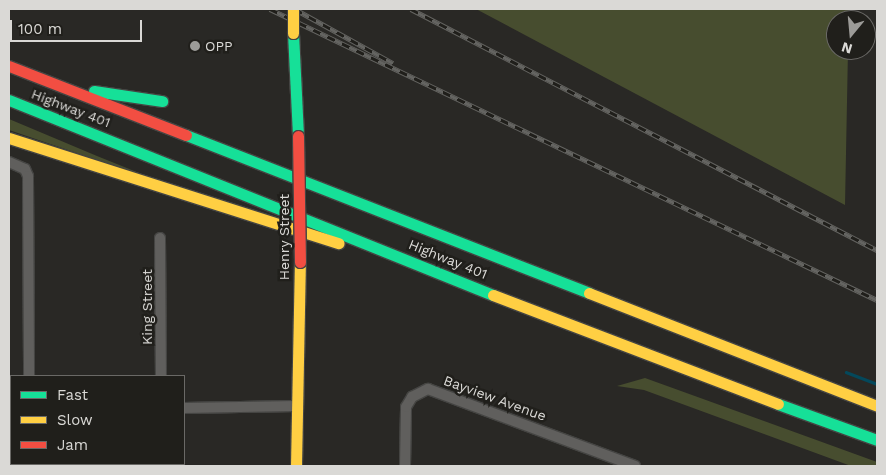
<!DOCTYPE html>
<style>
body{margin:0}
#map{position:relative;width:886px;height:475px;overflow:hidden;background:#292825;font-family:"Work Sans",sans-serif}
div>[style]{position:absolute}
.green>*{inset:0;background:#474d2f}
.stream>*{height:2.5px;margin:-1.25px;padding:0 1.25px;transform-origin:1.25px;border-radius:1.25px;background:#04485b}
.roads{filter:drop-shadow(1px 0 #454543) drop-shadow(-1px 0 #454543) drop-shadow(0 1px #454543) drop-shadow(0 -1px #454543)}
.street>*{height:10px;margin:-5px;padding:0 5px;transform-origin:5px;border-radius:5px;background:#605f5d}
.fast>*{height:11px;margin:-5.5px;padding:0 5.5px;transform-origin:5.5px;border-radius:5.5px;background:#16e098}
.slow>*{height:11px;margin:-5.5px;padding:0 5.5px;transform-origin:5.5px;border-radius:5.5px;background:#ffcf43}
.jam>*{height:11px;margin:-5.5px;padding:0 5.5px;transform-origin:5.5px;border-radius:5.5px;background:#f24e42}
.rail>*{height:4.5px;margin-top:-2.25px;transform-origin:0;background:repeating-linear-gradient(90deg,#201f1b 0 8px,#646461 0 16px);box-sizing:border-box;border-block:1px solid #646461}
.bridges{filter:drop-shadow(1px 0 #454543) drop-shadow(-1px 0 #454543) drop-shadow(0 1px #454543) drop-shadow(0 -1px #454543)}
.slow-bridge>*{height:11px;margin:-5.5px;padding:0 5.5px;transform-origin:5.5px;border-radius:5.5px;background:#ffcf43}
.jam-bridge>*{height:11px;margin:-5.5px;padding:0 5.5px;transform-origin:5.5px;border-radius:5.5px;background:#f24e42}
.dots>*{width:14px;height:14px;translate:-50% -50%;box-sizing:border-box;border:2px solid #201f1b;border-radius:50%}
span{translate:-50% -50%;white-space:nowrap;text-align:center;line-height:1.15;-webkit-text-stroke:5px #201f1b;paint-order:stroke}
.poi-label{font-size:14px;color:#dad9d6}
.left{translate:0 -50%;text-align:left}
.street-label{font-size:14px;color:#dad9d6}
.frame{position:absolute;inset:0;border:10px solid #dad9d6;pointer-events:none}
.legend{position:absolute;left:10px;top:375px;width:175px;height:90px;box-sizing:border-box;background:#201f1b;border:1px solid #6a6966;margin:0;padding:6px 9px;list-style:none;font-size:15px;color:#dad9d6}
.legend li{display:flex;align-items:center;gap:10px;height:25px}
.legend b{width:25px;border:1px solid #6a6966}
.north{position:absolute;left:826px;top:10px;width:50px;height:50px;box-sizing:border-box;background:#201f1b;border:1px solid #6a6966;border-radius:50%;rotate:197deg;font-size:14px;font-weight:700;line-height:20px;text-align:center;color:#dad9d6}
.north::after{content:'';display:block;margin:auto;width:18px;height:22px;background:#9c9b98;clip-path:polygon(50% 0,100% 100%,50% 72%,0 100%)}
.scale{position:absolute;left:10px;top:20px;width:132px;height:22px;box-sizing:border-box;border:2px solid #dad9d6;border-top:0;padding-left:6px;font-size:15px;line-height:18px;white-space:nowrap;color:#dad9d6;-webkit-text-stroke:4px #201f1b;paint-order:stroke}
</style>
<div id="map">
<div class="green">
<div style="clip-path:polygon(476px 9px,849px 9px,849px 20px,836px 20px,836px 50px,848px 50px,845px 205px)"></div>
<div style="clip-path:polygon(9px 119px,97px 156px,159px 181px,9px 130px)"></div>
<div style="clip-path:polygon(645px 378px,877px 462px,877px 466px,851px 466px,644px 390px,617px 386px)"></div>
</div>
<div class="stream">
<div style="left:846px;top:372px;width:33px;rotate:21deg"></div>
</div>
<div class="roads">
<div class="street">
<div style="left:9px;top:162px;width:17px;rotate:24deg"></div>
<div style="left:25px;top:169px;width:8px;rotate:67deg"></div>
<div style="left:28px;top:176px;width:200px;rotate:89.7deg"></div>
<div style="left:160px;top:238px;width:138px;rotate:89.6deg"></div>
<div style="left:184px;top:408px;width:112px;rotate:-1deg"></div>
<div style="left:9px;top:410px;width:2px"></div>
<div style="left:30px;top:464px;width:2px;rotate:90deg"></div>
<div style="left:162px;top:464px;width:2px;rotate:90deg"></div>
<div style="left:405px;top:466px;width:59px;rotate:-89deg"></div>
<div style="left:406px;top:407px;width:12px;rotate:-59deg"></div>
<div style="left:412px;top:397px;width:18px;rotate:-27deg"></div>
<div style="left:428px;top:389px;width:221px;rotate:20.4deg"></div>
</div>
<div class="fast">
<div style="left:293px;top:33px;width:103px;rotate:87.2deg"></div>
<div style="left:94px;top:91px;width:69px;rotate:8.4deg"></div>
<div style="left:9px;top:100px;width:522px;rotate:21.94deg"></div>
<div style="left:186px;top:135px;width:433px;rotate:21.4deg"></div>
<div style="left:778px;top:404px;width:105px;rotate:20deg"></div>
</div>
<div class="slow">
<div style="left:9px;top:138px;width:346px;rotate:17.7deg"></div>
<div style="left:589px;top:293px;width:309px;rotate:21.4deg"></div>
<div style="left:493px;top:295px;width:305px;rotate:20.9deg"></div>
<div style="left:296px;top:466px;width:204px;rotate:-88.9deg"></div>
</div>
<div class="jam">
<div style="left:9px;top:66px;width:190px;rotate:21.3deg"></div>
</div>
</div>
<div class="rail">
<div style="left:270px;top:9px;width:673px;rotate:25.61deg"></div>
<div style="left:295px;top:9px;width:112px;rotate:28.9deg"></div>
<div style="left:411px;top:9px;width:525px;rotate:27.35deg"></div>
</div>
<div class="bridges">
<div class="slow-bridge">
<div style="left:293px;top:9px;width:24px;rotate:90deg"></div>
</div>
<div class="jam-bridge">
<div style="left:298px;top:136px;width:126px;rotate:89.1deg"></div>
</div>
</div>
<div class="dots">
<div style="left:195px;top:46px;background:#9c9b98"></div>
</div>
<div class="poi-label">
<span class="left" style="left:205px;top:46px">OPP</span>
</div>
<div class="street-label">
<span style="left:71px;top:108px;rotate:21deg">Highway 401</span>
<span style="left:284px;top:237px;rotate:-90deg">Henry Street</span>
<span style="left:448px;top:259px;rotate:22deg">Highway 401</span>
<span style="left:147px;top:307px;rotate:-90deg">King Street</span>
<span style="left:495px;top:398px;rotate:20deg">Bayview Avenue</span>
</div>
<div class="frame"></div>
<ul class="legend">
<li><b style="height:6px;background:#16e098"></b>Fast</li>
<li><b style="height:6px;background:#ffcf43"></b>Slow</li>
<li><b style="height:6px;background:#f24e42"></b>Jam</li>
</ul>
<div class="north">N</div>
<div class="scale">100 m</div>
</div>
